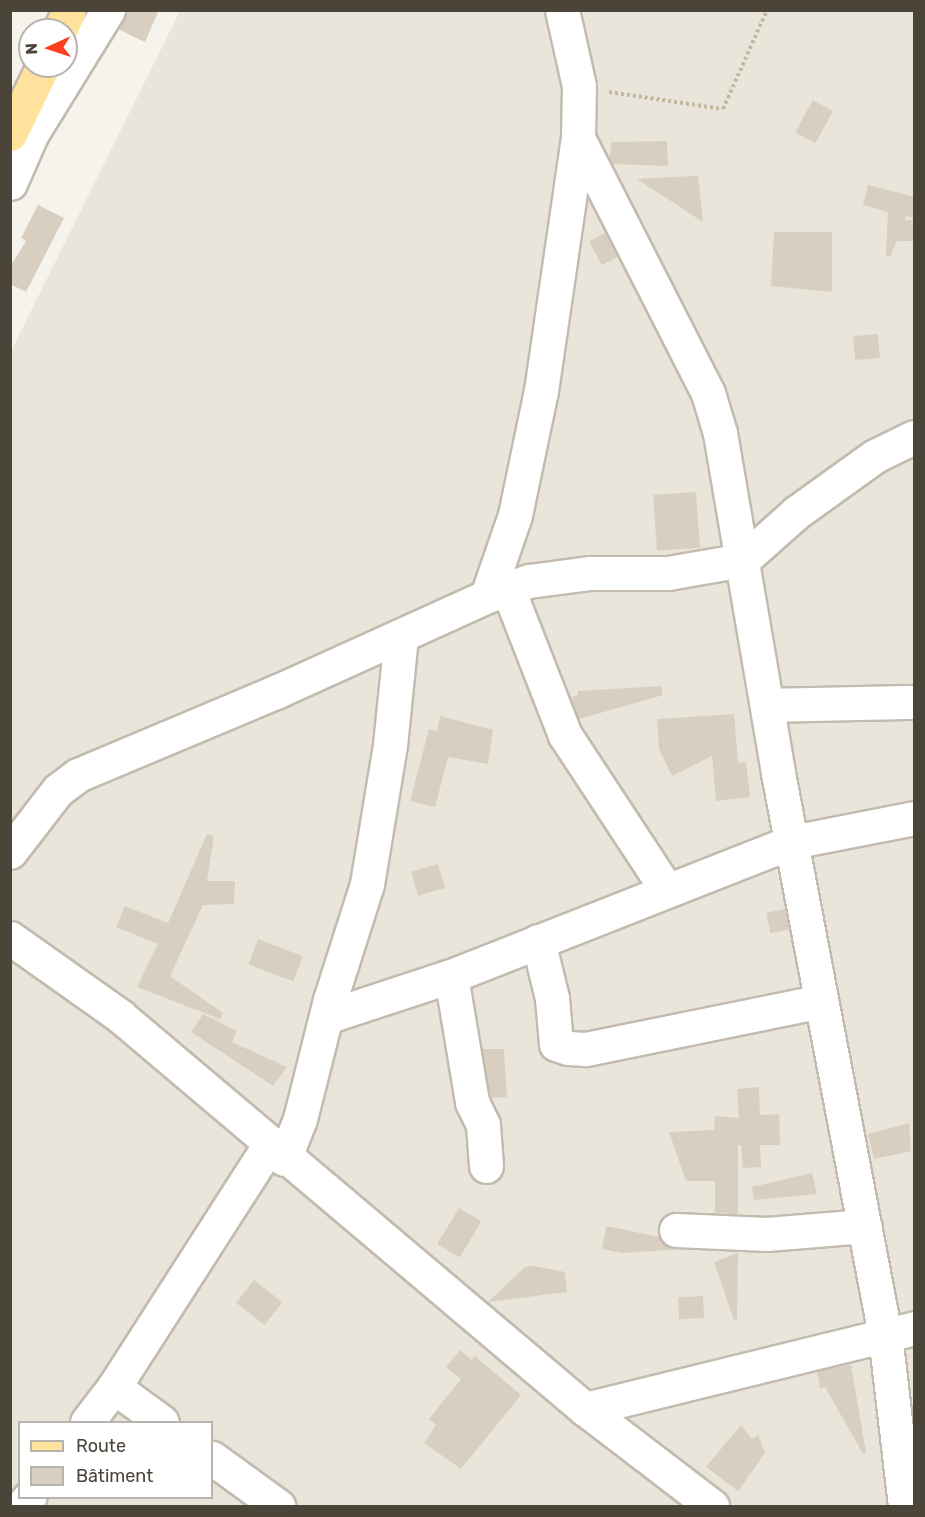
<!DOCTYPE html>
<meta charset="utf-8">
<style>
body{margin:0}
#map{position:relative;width:925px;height:1517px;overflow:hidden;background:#f6f3ec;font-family:Rubik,sans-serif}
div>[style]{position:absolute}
.residential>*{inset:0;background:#eae5da}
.building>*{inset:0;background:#d8cfc1;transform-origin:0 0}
.path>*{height:4px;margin-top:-2px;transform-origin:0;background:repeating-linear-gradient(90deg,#c4b79f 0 3px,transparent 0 6px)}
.roads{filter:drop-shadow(2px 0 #c2bbae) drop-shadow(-2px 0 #c2bbae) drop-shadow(0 2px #c2bbae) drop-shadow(0 -2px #c2bbae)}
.minor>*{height:33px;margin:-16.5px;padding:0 16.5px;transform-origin:16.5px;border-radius:16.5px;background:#fff}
.major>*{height:33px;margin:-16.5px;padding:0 16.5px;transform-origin:16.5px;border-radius:16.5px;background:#ffe39c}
span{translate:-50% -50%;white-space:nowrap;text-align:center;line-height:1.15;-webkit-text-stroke:4.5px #fff;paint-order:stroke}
.frame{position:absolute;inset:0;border:12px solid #4b4439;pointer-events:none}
.legend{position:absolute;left:18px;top:1421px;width:195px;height:78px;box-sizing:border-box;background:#fff;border:2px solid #b7b4b0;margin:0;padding:8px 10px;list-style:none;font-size:18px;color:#4b4439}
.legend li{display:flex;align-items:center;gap:12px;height:30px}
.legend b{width:30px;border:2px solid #b7b4b0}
.north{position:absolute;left:18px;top:18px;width:60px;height:60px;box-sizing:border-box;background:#fff;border:2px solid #b7b4b0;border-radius:50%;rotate:267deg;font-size:16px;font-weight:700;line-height:24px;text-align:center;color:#4b4439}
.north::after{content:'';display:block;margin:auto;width:21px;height:27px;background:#fc3f1d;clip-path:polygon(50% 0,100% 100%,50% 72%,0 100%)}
</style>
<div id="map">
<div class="residential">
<div style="clip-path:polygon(evenodd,180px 11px,914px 11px,914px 1506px,11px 1506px,11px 351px,180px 11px,20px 1422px,212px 1422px,212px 1498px,20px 1498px,20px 1422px)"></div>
</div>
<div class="building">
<div style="clip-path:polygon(127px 10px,159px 10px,145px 42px,118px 29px)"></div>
<div style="left:813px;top:100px;width:23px;height:37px;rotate:29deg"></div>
<div style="clip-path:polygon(667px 141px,668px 166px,612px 164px,610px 160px,611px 142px)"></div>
<div style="clip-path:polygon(698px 176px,703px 222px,637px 179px,672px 177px)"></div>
<div style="clip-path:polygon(868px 185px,915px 197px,915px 218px,906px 216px,905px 220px,915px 220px,915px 241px,897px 241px,890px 257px,886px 256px,888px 212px,863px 205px)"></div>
<div style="clip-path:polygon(38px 205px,64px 218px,26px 292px,10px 284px,10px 267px,26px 241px,21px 238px)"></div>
<div style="clip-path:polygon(774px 232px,832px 232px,832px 292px,771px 286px)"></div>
<div style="left:605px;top:233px;width:27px;height:18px;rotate:62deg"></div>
<div style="left:878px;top:334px;width:24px;height:25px;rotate:85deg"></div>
<div style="left:696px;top:492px;width:56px;height:43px;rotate:86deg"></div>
<div style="clip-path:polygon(661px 686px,663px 695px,579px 719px,571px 697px,578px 695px,578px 691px)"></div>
<div style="clip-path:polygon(734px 714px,738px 763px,746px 762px,750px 797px,716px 801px,712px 756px,672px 776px,659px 749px,657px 719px)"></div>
<div style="clip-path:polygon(440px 716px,493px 730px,488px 764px,448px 757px,435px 807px,410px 801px,429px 729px,437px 731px)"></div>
<div style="clip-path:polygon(207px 834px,214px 836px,207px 881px,235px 881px,234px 904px,203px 905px,170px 976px,223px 1013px,220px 1019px,137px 987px,158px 944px,116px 927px,125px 906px,168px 923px)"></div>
<div style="left:438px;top:864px;width:25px;height:28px;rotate:74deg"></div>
<div style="left:785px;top:909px;width:21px;height:19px;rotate:79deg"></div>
<div style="left:258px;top:939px;width:48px;height:27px;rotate:21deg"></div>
<div style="clip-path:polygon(203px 1014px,237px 1031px,232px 1042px,287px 1067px,273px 1086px,191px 1032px)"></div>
<div style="clip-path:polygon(482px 1049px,504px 1049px,507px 1097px,491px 1098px)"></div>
<div style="clip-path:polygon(759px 1087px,760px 1115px,779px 1114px,780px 1145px,760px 1145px,761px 1167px,743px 1168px,741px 1145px,738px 1145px,738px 1214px,715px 1213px,715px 1181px,686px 1181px,669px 1132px,714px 1130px,715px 1116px,739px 1118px,737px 1089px)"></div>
<div style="clip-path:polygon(909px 1123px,911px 1151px,874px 1159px,868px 1134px)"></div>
<div style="clip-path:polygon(812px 1173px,817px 1194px,754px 1200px,752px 1187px)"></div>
<div style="left:459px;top:1208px;width:26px;height:42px;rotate:31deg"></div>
<div style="clip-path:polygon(606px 1226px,659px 1237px,666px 1246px,682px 1249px,622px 1253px,602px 1249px)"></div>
<div style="clip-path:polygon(738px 1253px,737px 1319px,734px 1320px,714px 1262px)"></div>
<div style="clip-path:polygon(534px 1266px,565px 1272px,567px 1292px,488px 1302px,525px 1267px)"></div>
<div style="left:254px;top:1280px;width:36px;height:29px;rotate:38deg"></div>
<div style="left:703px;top:1296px;width:22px;height:25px;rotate:87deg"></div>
<div style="clip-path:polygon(460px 1350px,472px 1360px,475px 1356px,521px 1395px,461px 1469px,424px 1443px,436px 1425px,429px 1419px,461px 1379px,446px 1367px)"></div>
<div style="clip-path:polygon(851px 1365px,866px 1452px,863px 1454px,825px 1387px,820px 1388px,817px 1371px)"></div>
<div style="clip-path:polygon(741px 1425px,752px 1439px,758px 1435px,765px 1453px,738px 1491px,706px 1467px)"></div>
</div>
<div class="path">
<div style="left:609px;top:92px;width:115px;rotate:8.5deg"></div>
<div style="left:723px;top:109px;width:108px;rotate:-66deg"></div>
</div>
<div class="roads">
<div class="minor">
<div style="left:578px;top:138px;width:286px;rotate:63deg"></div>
<div style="left:708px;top:393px;width:42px;rotate:73.3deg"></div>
<div style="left:720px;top:433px;width:345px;rotate:80.3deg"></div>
<div style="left:778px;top:773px;width:572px;rotate:79.22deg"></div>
<div style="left:885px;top:1335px;width:172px;rotate:83.3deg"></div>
<div style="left:10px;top:183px;width:55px;rotate:-66.3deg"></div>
<div style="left:32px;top:133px;width:145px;rotate:-58.3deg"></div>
<div style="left:508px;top:589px;width:157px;rotate:68.7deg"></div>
<div style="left:565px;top:735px;width:186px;rotate:56.7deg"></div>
<div style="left:487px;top:596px;width:45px;rotate:-19.7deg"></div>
<div style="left:529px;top:581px;width:62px;rotate:-7.5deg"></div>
<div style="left:590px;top:573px;width:78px"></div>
<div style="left:668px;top:573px;width:76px;rotate:-9.8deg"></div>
<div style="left:743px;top:560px;width:72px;rotate:-41.6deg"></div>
<div style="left:797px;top:512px;width:96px;rotate:-35.7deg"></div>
<div style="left:875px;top:456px;width:43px;rotate:-26deg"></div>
<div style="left:768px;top:705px;width:146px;rotate:-1.2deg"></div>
<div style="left:10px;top:852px;width:78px;rotate:-52.3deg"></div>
<div style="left:58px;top:790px;width:25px;rotate:-37deg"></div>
<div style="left:78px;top:775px;width:217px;rotate:-22.8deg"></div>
<div style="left:278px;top:691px;width:230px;rotate:-24.4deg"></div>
<div style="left:487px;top:596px;width:86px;rotate:-70.9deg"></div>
<div style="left:515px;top:515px;width:127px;rotate:-78.2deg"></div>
<div style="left:541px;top:391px;width:256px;rotate:-81.7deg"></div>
<div style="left:578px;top:138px;width:52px;rotate:-88.9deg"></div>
<div style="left:579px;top:86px;width:78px;rotate:-102.6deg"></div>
<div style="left:10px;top:938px;width:135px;rotate:35.3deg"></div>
<div style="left:120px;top:1016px;width:609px;rotate:40.2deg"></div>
<div style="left:585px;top:1409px;width:160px;rotate:37.4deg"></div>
<div style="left:538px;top:941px;width:59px;rotate:76.2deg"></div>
<div style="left:552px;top:998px;width:46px;rotate:85deg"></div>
<div style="left:556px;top:1044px;width:13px;rotate:18deg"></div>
<div style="left:568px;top:1048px;width:18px;rotate:3deg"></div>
<div style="left:586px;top:1049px;width:240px;rotate:-11.5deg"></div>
<div style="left:451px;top:976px;width:128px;rotate:80.5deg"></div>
<div style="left:472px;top:1102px;width:25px;rotate:64deg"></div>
<div style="left:483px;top:1125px;width:41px;rotate:85.8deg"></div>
<div style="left:326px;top:1017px;width:132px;rotate:-18.2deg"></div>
<div style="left:451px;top:976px;width:366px;rotate:-21.5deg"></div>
<div style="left:792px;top:842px;width:124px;rotate:-11.1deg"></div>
<div style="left:284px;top:1159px;width:43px;rotate:-68.2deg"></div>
<div style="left:300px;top:1119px;width:123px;rotate:-75.9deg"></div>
<div style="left:330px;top:1000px;width:122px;rotate:-72.3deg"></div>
<div style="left:367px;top:884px;width:141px;rotate:-80.6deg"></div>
<div style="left:390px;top:745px;width:109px;rotate:-84.2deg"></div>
<div style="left:676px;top:1230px;width:91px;rotate:2.5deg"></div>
<div style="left:767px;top:1234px;width:98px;rotate:-4.7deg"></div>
<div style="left:114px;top:1387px;width:287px;rotate:-57.3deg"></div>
<div style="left:585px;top:1409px;width:339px;rotate:-13.8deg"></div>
<div style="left:87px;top:1422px;width:44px;rotate:-52.4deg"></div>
<div style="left:114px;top:1387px;width:59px;rotate:36.1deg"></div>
<div style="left:212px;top:1458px;width:82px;rotate:36deg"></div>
<div style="left:22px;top:1506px;width:11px;rotate:-49deg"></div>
</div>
<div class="major">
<div style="left:60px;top:30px;width:22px;rotate:-66deg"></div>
<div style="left:10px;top:134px;width:76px;rotate:-64.1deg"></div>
</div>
</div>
<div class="frame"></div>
<ul class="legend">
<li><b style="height:8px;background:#ffe39c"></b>Route</li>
<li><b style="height:16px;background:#d8cfc1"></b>Bâtiment</li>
</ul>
<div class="north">N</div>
</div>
